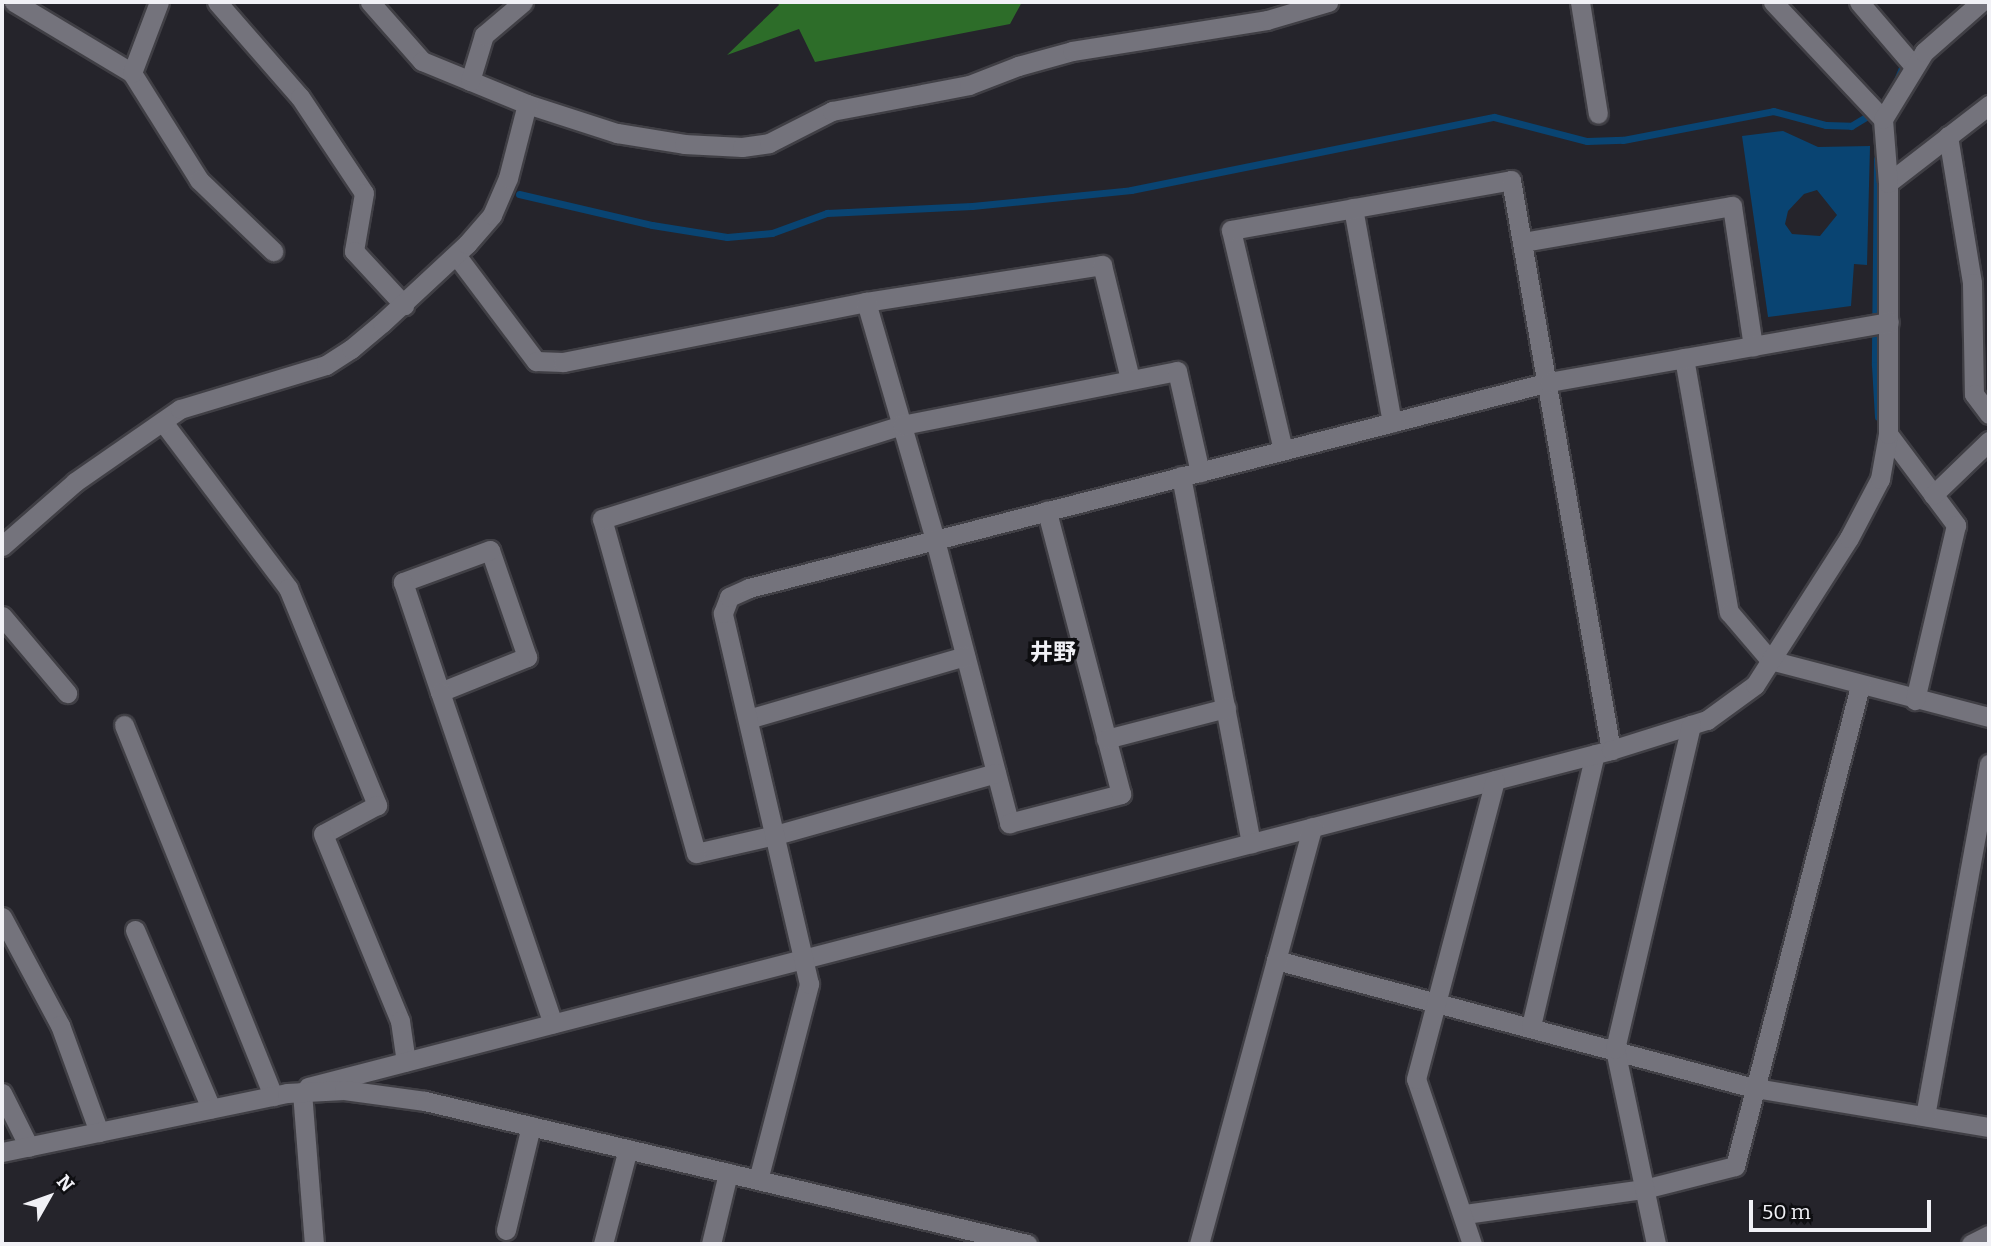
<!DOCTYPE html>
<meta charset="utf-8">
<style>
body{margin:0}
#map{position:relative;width:1991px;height:1246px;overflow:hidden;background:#25242b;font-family:Bitter,"Noto Sans JP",serif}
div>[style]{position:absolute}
.forest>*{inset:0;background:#2d6d29}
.water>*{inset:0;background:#094472}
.stream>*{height:7px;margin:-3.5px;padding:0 3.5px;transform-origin:3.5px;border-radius:3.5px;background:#094472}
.roads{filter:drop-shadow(2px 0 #403f45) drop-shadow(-2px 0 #403f45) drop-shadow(0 2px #403f45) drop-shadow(0 -2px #403f45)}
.minor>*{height:19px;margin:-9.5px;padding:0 9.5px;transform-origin:9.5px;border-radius:9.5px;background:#74737c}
.tertiary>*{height:19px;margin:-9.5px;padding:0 9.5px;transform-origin:9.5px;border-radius:9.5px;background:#74737c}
span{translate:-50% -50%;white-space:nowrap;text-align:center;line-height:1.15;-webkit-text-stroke:7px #0e0e11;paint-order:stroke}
.quarter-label{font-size:23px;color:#f1f1f6;font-weight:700}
.frame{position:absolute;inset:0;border:4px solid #f1f1f6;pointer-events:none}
.north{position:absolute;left:14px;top:1162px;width:70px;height:70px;-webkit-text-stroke:5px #0e0e11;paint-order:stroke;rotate:50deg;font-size:19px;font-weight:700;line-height:28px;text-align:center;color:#f1f1f6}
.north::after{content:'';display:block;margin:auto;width:24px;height:32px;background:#f1f1f6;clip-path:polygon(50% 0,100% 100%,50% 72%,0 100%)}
.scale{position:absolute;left:1749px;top:1200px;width:182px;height:32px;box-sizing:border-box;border:4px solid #f1f1f6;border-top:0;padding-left:9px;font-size:21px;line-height:24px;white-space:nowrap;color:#f1f1f6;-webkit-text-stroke:5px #0e0e11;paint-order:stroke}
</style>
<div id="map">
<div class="forest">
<div style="clip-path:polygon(777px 2px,1022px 2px,1010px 24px,815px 62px,799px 29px,727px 55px,779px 5px)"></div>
</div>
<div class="water">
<div style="clip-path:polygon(evenodd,1783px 131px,1818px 147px,1870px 146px,1867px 265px,1854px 264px,1851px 306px,1768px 317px,1742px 136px,1783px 131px,1817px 190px,1837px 215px,1820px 236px,1792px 234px,1785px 224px,1788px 211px,1804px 194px,1817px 190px)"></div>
</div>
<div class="stream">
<div style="left:1895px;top:85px;width:27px;rotate:-68deg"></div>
<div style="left:1877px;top:159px;width:206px;rotate:90.6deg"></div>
<div style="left:1875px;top:365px;width:52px;rotate:86.7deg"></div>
<div style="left:519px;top:194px;width:137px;rotate:13.1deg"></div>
<div style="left:652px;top:225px;width:76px;rotate:9.1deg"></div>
<div style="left:727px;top:237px;width:45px;rotate:-5.1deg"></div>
<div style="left:772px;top:233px;width:59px;rotate:-20deg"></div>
<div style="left:827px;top:213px;width:145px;rotate:-2.8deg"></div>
<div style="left:972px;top:206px;width:160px;rotate:-5.7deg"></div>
<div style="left:1131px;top:190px;width:370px;rotate:-11.4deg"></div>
<div style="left:1494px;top:117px;width:96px;rotate:14.5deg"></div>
<div style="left:1587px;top:141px;width:36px;rotate:-2deg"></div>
<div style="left:1623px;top:140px;width:153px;rotate:-10.9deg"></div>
<div style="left:1773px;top:111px;width:55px;rotate:14.8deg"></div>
<div style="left:1826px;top:125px;width:25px;rotate:2deg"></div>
<div style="left:1851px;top:126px;width:26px;rotate:-31deg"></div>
</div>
<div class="roads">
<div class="minor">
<div style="left:14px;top:2px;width:138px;rotate:31deg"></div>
<div style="left:132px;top:73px;width:126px;rotate:57.9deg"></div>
<div style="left:199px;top:180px;width:103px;rotate:43.8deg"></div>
<div style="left:217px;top:2px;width:126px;rotate:48.9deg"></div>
<div style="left:300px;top:97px;width:115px;rotate:56.3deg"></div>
<div style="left:364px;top:193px;width:59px;rotate:99.8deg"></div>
<div style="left:354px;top:251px;width:74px;rotate:47.2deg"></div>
<div style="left:370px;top:2px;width:79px;rotate:48.6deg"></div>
<div style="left:422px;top:61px;width:113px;rotate:22.3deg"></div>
<div style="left:527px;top:104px;width:95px;rotate:17.9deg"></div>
<div style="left:617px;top:133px;width:68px;rotate:9.3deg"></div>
<div style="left:684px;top:144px;width:58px;rotate:3deg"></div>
<div style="left:742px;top:147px;width:27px;rotate:-8deg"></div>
<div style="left:769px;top:143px;width:71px;rotate:-26.9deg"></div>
<div style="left:832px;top:111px;width:139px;rotate:-10.7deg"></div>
<div style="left:969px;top:85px;width:53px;rotate:-21.2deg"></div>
<div style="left:1018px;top:66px;width:56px;rotate:-15.5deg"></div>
<div style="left:1072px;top:51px;width:197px;rotate:-9deg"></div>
<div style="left:1267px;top:20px;width:64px;rotate:-16.4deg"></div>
<div style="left:1580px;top:2px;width:113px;rotate:80.9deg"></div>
<div style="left:1773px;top:2px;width:161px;rotate:46.8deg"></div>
<div style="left:1859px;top:2px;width:83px;rotate:49.4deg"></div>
<div style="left:132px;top:73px;width:76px;rotate:-69.2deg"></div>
<div style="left:470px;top:81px;width:48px;rotate:-73.1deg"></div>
<div style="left:484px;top:35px;width:51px;rotate:-40.2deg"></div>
<div style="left:1948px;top:136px;width:149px;rotate:80.7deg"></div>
<div style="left:1972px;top:283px;width:111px;rotate:89deg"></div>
<div style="left:1974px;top:394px;width:25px;rotate:53deg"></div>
<div style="left:1888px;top:183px;width:128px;rotate:-37.7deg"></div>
<div style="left:1353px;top:208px;width:218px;rotate:79.7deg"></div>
<div style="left:1523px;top:242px;width:212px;rotate:-9.8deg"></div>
<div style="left:1732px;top:206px;width:142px;rotate:81.5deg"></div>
<div style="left:456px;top:255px;width:133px;rotate:53deg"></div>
<div style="left:536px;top:361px;width:27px;rotate:2deg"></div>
<div style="left:563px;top:362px;width:309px;rotate:-11.2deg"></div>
<div style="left:866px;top:302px;width:239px;rotate:-8.9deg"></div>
<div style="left:1102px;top:265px;width:117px;rotate:76.2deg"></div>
<div style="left:866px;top:302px;width:248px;rotate:73.8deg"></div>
<div style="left:935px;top:540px;width:293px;rotate:75.3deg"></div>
<div style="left:1009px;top:823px;width:116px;rotate:-14.5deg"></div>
<div style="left:1121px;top:794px;width:293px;rotate:-104.7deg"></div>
<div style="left:1684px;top:358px;width:258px;rotate:80deg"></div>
<div style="left:1729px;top:612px;width:63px;rotate:49.5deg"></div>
<div style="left:1770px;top:660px;width:226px;rotate:14.6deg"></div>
<div style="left:163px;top:422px;width:208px;rotate:53deg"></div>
<div style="left:288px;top:588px;width:235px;rotate:67.7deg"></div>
<div style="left:377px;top:805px;width:61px;rotate:151.8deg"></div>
<div style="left:323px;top:834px;width:202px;rotate:67.6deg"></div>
<div style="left:400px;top:1021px;width:41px;rotate:81.7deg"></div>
<div style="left:1888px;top:434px;width:114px;rotate:53.2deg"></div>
<div style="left:1956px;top:525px;width:180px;rotate:103.2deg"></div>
<div style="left:1283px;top:450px;width:226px;rotate:-103.3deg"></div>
<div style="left:1231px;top:230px;width:284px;rotate:-10.1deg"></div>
<div style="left:1511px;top:180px;width:579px;rotate:80.05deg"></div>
<div style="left:1181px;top:476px;width:374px;rotate:79.2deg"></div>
<div style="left:1933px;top:495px;width:78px;rotate:-44deg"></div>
<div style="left:2px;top:546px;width:97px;rotate:-41.2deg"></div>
<div style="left:75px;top:482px;width:128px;rotate:-34.8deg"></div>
<div style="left:180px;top:409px;width:152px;rotate:-16.8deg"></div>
<div style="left:326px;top:365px;width:30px;rotate:-33deg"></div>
<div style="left:351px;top:349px;width:40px;rotate:-40deg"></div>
<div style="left:382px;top:323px;width:116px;rotate:-42.9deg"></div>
<div style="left:467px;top:244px;width:38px;rotate:-49deg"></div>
<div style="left:492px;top:215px;width:40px;rotate:-66.6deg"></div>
<div style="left:508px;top:178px;width:76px;rotate:-75.6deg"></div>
<div style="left:2px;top:616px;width:101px;rotate:49.8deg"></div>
<div style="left:440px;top:692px;width:94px;rotate:-21.9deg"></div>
<div style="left:527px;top:657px;width:113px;rotate:-109.1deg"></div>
<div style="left:490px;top:550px;width:93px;rotate:159.8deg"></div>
<div style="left:403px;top:582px;width:116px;rotate:71.4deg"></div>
<div style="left:440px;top:692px;width:350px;rotate:71.2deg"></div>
<div style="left:748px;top:719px;width:226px;rotate:-16.2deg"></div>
<div style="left:124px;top:725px;width:400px;rotate:68.1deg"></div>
<div style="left:1106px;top:739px;width:124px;rotate:-14.5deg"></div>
<div style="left:996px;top:773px;width:230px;rotate:164.3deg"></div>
<div style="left:775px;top:835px;width:81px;rotate:167.2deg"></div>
<div style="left:696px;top:853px;width:347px;rotate:-105.7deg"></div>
<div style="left:602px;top:519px;width:314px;rotate:-17.4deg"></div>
<div style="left:902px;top:425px;width:280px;rotate:-11.1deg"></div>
<div style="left:1177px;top:371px;width:104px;rotate:77.2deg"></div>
<div style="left:2px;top:917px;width:123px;rotate:61.8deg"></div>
<div style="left:60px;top:1025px;width:114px;rotate:70deg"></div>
<div style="left:135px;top:930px;width:194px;rotate:66.9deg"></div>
<div style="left:1276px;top:960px;width:496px;rotate:15deg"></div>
<div style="left:1755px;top:1088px;width:237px;rotate:9.5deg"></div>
<div style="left:1531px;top:1026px;width:279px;rotate:-76.8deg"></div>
<div style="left:308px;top:1087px;width:1346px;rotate:-14.5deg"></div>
<div style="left:1611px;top:750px;width:101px;rotate:-17.4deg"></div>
<div style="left:1707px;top:720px;width:59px;rotate:-36.1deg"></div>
<div style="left:1755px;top:685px;width:174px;rotate:-57.4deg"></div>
<div style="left:1849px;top:538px;width:67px;rotate:-62.3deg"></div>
<div style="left:1880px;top:479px;width:46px;rotate:-79.9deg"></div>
<div style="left:1888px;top:434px;width:251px;rotate:-90deg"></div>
<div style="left:1888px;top:183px;width:64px;rotate:-94.5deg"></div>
<div style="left:1883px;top:119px;width:79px;rotate:-58.5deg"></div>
<div style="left:1924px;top:52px;width:76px;rotate:-41.3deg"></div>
<div style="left:302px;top:1092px;width:152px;rotate:85.5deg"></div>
<div style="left:2px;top:1093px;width:60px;rotate:63.4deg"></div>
<div style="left:1925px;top:1116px;width:358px;rotate:-79.7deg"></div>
<div style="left:758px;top:1180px;width:203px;rotate:-75.4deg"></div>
<div style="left:809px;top:984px;width:381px;rotate:-103.1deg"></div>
<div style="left:723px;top:613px;width:17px;rotate:-69deg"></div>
<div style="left:729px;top:597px;width:22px;rotate:-24deg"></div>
<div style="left:749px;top:588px;width:826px;rotate:-14.44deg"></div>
<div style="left:1549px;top:382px;width:345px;rotate:-10deg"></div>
<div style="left:1465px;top:1214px;width:181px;rotate:-8deg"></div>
<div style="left:1644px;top:1189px;width:94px;rotate:-14.2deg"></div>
<div style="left:1735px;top:1166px;width:497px;rotate:-75.4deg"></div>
<div style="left:506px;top:1230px;width:107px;rotate:-76.5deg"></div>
<div style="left:603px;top:1244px;width:98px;rotate:-75.3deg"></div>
<div style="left:711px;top:1244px;width:73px;rotate:-76.5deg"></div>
<div style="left:1199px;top:1244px;width:432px;rotate:-74.8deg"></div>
<div style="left:1472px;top:1244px;width:174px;rotate:-108.7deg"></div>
<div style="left:1416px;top:1079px;width:309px;rotate:-75.2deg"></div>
<div style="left:1656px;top:1244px;width:199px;rotate:-101.9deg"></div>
<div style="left:1615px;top:1049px;width:333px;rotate:-76.8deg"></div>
</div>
<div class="tertiary">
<div style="left:2px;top:1152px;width:291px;rotate:-11.7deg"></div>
<div style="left:287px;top:1093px;width:57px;rotate:-3deg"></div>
<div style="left:344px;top:1090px;width:82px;rotate:7.7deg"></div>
<div style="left:425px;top:1101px;width:619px;rotate:13.36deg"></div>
<div style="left:1971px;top:1244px;width:20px;rotate:-27deg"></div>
</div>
</div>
<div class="quarter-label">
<span style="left:1053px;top:652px">井野</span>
</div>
<div class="frame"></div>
<div class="north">N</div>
<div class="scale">50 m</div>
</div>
